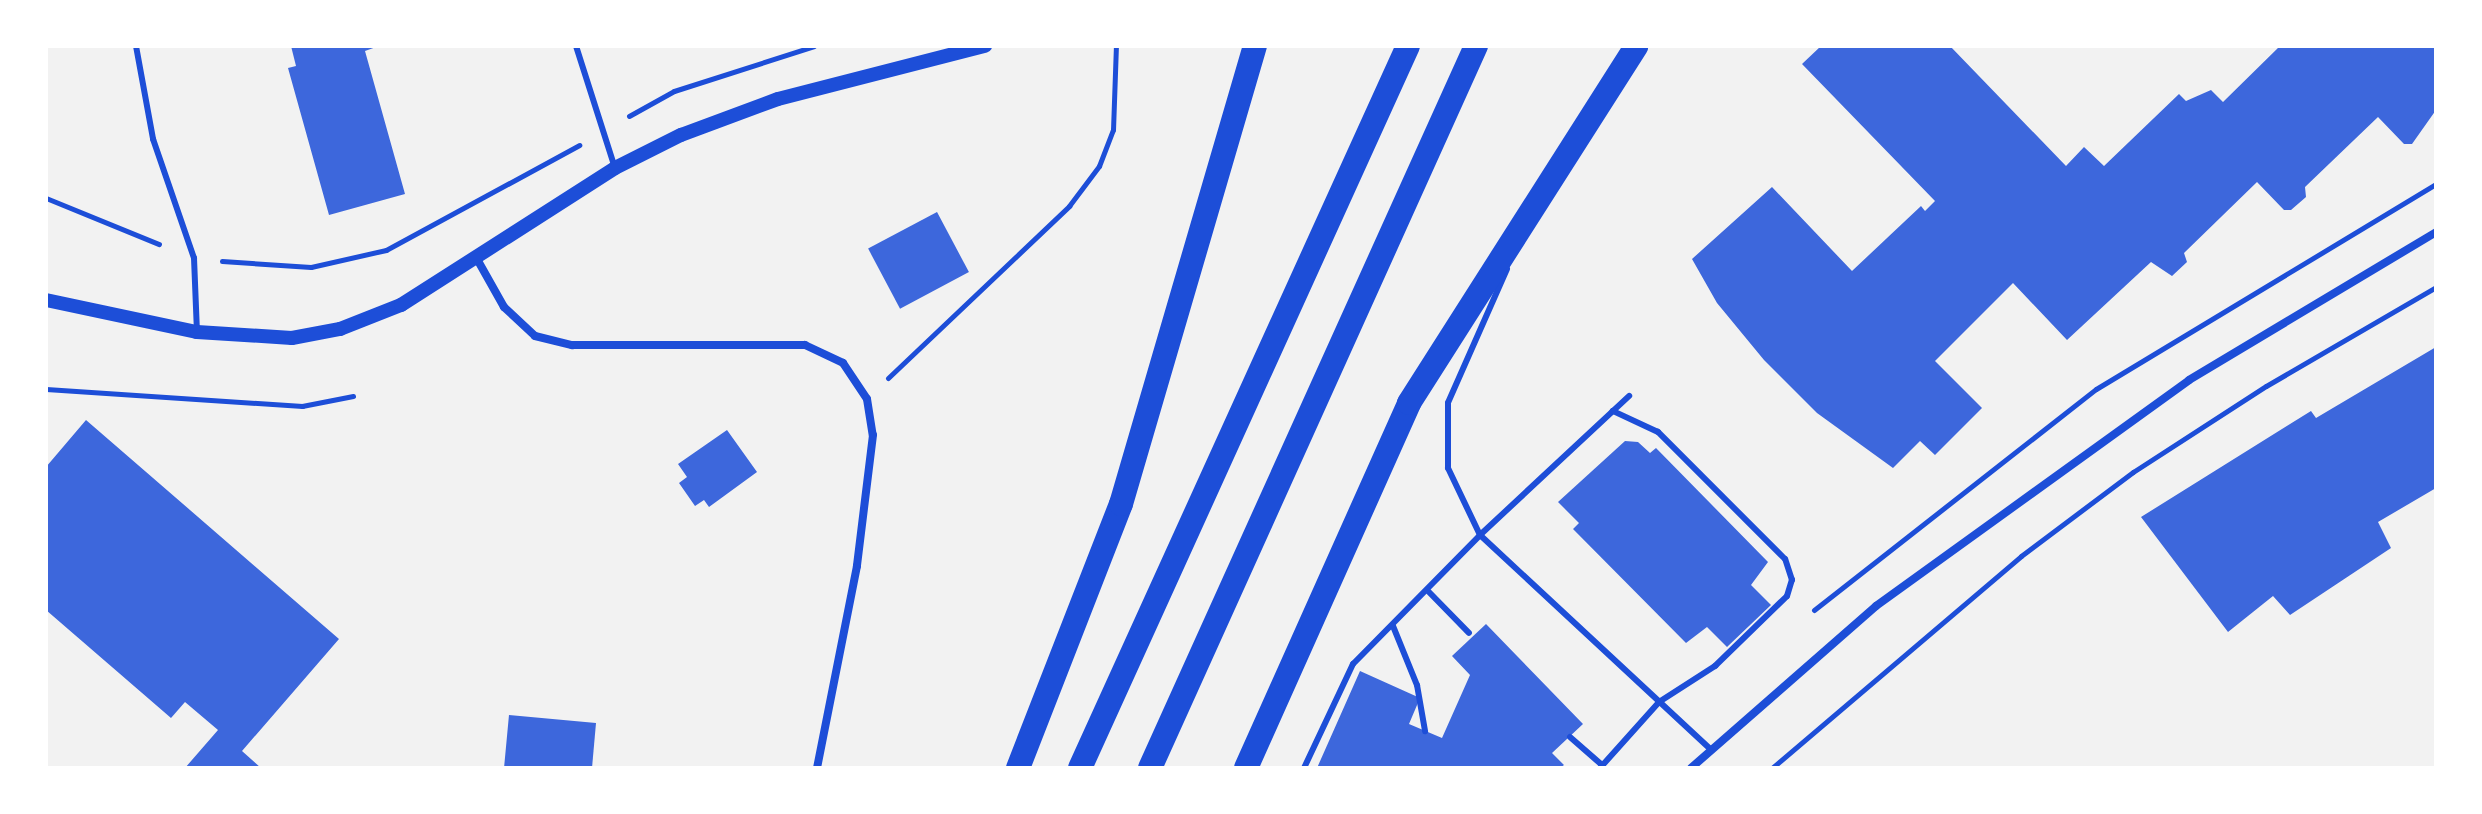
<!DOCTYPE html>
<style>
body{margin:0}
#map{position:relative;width:2482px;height:814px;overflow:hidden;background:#f2f2f2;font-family:"Space Grotesk",sans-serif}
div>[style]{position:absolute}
.building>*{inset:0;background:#3d67dc;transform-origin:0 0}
.path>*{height:5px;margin:-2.5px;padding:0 2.5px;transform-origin:2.5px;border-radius:2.5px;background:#1d4ed8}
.service>*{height:6px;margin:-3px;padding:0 3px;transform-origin:3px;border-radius:3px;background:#1d4ed8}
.minor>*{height:8px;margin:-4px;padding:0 4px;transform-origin:4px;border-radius:4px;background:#1d4ed8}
.tertiary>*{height:14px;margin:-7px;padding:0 7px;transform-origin:7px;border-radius:7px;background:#1d4ed8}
.motorway>*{height:24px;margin:-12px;padding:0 12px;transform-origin:12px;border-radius:12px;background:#1d4ed8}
span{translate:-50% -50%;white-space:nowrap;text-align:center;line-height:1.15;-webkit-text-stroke:6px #fff;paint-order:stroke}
.frame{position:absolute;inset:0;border:48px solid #fff;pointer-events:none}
</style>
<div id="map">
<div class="building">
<div style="clip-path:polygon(291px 46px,379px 46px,365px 51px,405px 194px,329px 215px,288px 68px,296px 66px)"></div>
<div style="clip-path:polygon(1821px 46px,1950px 46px,2066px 166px,2084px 147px,2104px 166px,2179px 94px,2186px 101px,2211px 90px,2223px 102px,2280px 46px,2436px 46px,2436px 110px,2412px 144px,2404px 144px,2378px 117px,2305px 187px,2306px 197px,2291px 210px,2284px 210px,2257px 182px,2184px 253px,2187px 262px,2172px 276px,2151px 262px,2067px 340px,2013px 283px,1935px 361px,1982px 408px,1935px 455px,1920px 441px,1893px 468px,1817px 413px,1764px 360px,1717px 303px,1692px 259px,1772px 187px,1852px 271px,1921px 206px,1925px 211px,1935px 201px,1802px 64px)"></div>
<div style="left:937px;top:212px;width:68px;height:78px;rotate:62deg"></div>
<div style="clip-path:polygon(2436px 347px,2436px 488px,2378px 522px,2391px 548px,2290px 615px,2273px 596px,2228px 632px,2141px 517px,2311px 411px,2316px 418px)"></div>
<div style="clip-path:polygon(86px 420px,339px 639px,242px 751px,261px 768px,185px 768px,218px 730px,185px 702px,171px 718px,46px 610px,46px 467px)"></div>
<div style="clip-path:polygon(727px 430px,757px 472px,709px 507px,704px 500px,695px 506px,679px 483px,687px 477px,678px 464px)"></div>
<div style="clip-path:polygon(1625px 441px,1638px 442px,1650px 453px,1656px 448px,1768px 562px,1751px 585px,1771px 605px,1727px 647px,1707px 627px,1686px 643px,1573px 529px,1579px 523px,1558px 502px)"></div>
<div style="clip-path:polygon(1486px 624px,1583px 724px,1552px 753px,1564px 765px,1560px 768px,1317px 768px,1360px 671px,1420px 698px,1409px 724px,1442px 738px,1470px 675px,1452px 656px)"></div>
<div style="clip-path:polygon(509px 715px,596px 723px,592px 768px,504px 768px)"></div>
</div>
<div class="path">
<div style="left:629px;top:116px;width:51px;rotate:-29.1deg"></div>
<div style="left:674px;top:91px;width:147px;rotate:-17.8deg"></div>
<div style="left:46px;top:198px;width:122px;rotate:22.2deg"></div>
<div style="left:222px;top:261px;width:89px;rotate:3.9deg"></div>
<div style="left:311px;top:267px;width:77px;rotate:-12.8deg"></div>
<div style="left:386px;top:250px;width:220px;rotate:-28.5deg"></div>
<div style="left:888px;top:378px;width:250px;rotate:-43.5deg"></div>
<div style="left:1069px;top:206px;width:50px;rotate:-53.1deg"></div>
<div style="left:1099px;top:166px;width:39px;rotate:-69deg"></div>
<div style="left:1113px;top:130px;width:84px;rotate:-88deg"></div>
<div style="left:46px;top:389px;width:257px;rotate:3.8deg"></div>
<div style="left:302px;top:406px;width:52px;rotate:-11.1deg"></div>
<div style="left:1814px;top:610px;width:358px;rotate:-38.1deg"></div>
<div style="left:2096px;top:389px;width:397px;rotate:-31.1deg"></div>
<div style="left:1772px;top:768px;width:327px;rotate:-40.4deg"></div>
<div style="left:2021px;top:556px;width:140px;rotate:-36.9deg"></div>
<div style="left:2133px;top:472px;width:158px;rotate:-32.9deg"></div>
<div style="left:2266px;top:386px;width:197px;rotate:-30.2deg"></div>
</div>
<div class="service">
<div style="left:136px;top:46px;width:95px;rotate:79.6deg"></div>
<div style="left:153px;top:139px;width:126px;rotate:71deg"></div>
<div style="left:194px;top:258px;width:74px;rotate:87.7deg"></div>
<div style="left:576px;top:46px;width:128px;rotate:72.3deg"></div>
<div style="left:1507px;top:269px;width:146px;rotate:113.8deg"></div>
<div style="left:1448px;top:403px;width:65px;rotate:90deg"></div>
<div style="left:1448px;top:468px;width:74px;rotate:64.5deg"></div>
<div style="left:1480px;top:535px;width:314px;rotate:42.9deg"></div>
<div style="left:1427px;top:590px;width:60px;rotate:45.7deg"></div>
<div style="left:1393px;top:626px;width:64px;rotate:67.9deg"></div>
<div style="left:1417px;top:685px;width:47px;rotate:80.1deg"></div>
<div style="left:1570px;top:737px;width:43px;rotate:41.2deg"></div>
<div style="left:1304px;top:768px;width:115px;rotate:-64.8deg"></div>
<div style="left:1353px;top:664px;width:181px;rotate:-45.4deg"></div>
<div style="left:1480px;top:535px;width:204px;rotate:-43deg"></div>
<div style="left:1600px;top:768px;width:89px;rotate:-48.2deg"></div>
<div style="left:1659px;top:702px;width:67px;rotate:-32.7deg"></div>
<div style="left:1715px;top:666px;width:100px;rotate:-44.2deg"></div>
<div style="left:1787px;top:596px;width:17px;rotate:-73deg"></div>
<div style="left:1792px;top:580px;width:22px;rotate:-108deg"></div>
<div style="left:1785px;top:559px;width:180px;rotate:-135deg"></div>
<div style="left:1658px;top:432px;width:50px;rotate:-155deg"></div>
</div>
<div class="minor">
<div style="left:477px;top:259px;width:55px;rotate:60.6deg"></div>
<div style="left:504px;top:307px;width:42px;rotate:43.1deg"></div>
<div style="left:535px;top:336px;width:38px;rotate:14deg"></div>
<div style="left:572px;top:345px;width:233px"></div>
<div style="left:805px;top:345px;width:42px;rotate:25.3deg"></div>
<div style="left:843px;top:363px;width:43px;rotate:56.3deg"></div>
<div style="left:867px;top:399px;width:36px;rotate:81deg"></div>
<div style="left:873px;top:435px;width:132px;rotate:97deg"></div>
<div style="left:857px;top:566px;width:206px;rotate:101.2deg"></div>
<div style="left:1691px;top:768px;width:246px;rotate:-41.2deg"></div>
<div style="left:1876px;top:606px;width:386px;rotate:-35.8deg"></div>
<div style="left:2189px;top:380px;width:288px;rotate:-30.9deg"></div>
</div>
<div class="tertiary">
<div style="left:46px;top:300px;width:154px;rotate:12deg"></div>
<div style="left:197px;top:332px;width:95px;rotate:3.6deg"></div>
<div style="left:292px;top:338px;width:49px;rotate:-10.6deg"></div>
<div style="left:340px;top:329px;width:66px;rotate:-21.5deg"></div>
<div style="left:401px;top:305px;width:254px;rotate:-32.6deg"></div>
<div style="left:615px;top:168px;width:74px;rotate:-26.6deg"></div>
<div style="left:681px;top:135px;width:103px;rotate:-20.4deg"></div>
<div style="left:778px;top:99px;width:214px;rotate:-14.4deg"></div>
</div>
<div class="motorway">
<div style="left:1018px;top:768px;width:283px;rotate:-68.7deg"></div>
<div style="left:1121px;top:504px;width:477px;rotate:-73.7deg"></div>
<div style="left:1080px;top:768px;width:793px;rotate:-65.57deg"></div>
<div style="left:1150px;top:768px;width:792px;rotate:-65.7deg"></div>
<div style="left:1246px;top:768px;width:400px;rotate:-65.9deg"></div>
<div style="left:1409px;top:403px;width:423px;rotate:-57.5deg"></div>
</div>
<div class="frame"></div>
</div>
